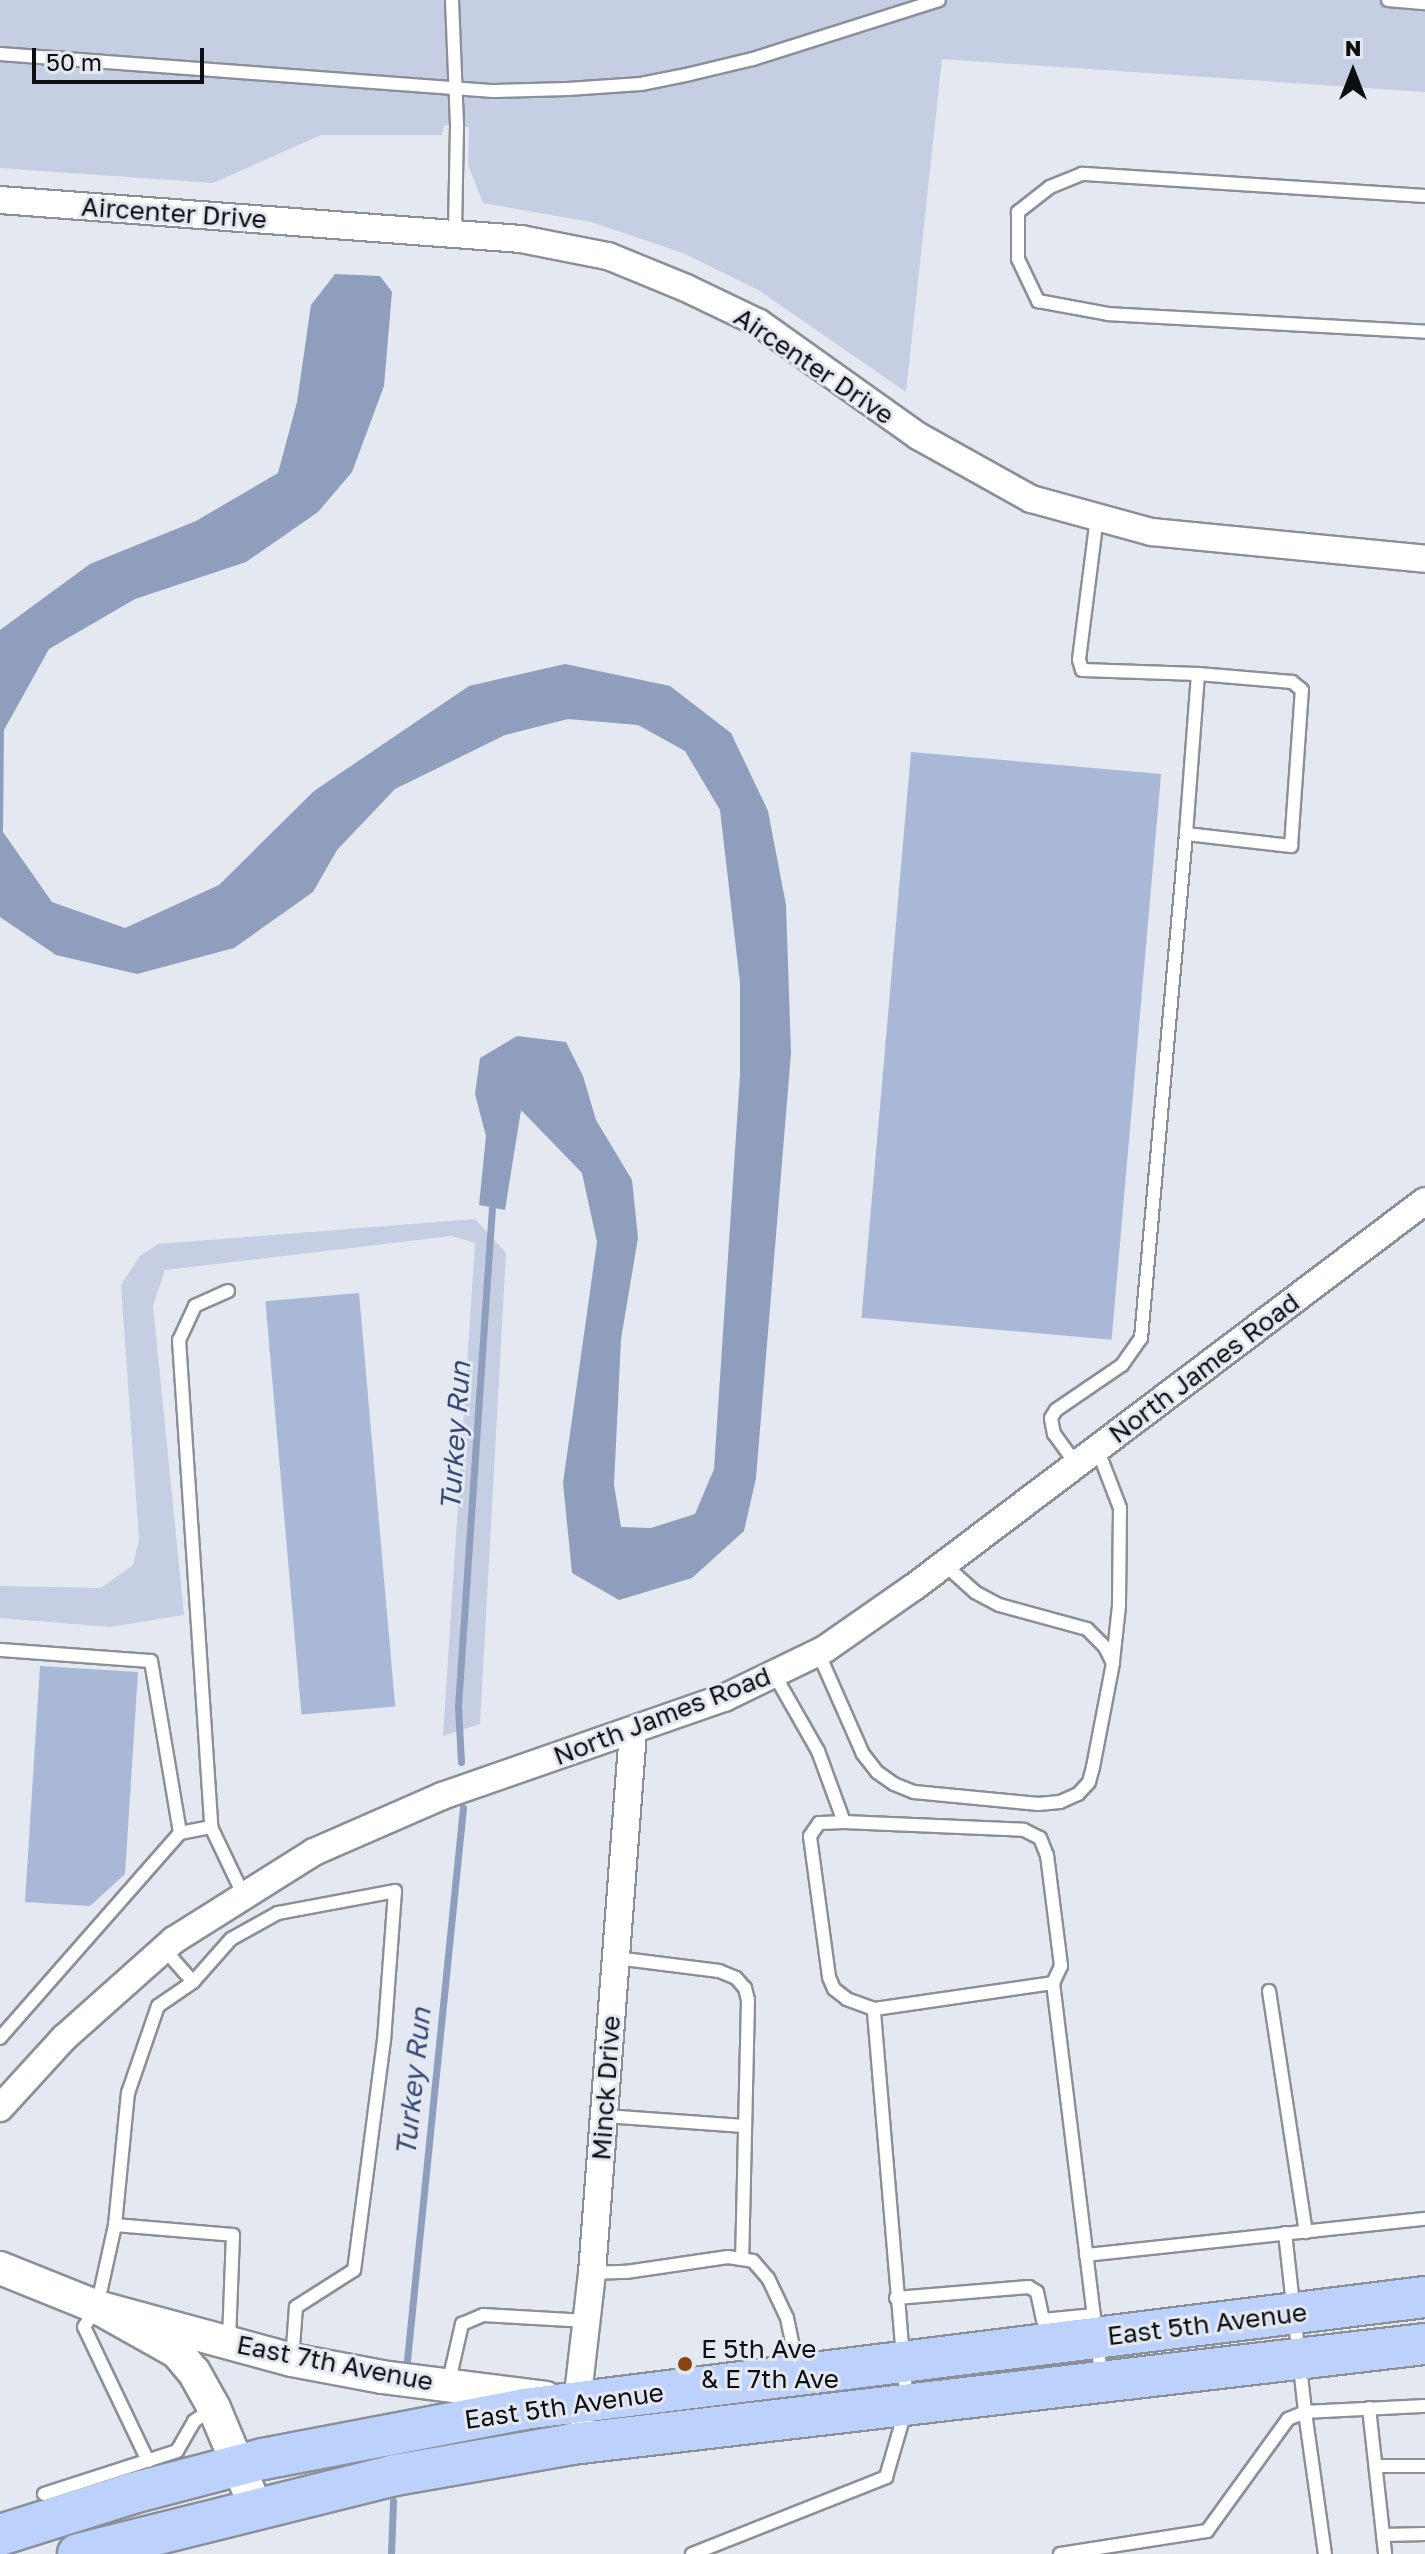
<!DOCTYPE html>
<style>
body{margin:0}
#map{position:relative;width:1425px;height:2554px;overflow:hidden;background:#e3e8f1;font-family:"Golos Text",sans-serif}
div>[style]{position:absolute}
.green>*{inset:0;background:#c5cee2}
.water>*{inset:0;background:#8f9ebc}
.stream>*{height:7px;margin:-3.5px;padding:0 3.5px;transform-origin:3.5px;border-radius:3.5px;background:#8f9ebc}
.building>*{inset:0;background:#a9b8d7;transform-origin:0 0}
.roads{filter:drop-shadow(2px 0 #8b8f98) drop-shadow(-2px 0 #8b8f98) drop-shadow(0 2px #8b8f98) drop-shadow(0 -2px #8b8f98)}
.service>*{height:12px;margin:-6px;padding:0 6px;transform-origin:6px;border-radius:6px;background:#fff}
.minor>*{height:26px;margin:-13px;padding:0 13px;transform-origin:13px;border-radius:13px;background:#fff}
.tertiary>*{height:32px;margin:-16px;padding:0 16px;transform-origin:16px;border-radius:16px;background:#fff}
.primary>*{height:40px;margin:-20px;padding:0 20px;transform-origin:20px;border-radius:20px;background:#bdd1fd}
.dots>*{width:22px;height:22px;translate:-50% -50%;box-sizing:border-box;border:4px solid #e3e8f1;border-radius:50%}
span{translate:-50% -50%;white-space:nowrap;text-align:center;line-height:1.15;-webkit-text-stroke:6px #e3e8f1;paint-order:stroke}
.street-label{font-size:26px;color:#0c0e11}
.poi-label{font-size:26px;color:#0c0e11}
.left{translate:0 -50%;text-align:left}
.water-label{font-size:28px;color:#374a76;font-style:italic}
.north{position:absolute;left:1313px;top:32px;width:80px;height:80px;-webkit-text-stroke:6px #e3e8f1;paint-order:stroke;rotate:0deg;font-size:22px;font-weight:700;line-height:32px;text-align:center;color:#0c0e11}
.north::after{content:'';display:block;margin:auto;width:28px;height:36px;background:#0c0e11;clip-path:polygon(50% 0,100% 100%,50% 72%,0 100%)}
.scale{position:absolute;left:32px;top:48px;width:172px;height:36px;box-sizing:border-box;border:4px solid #0c0e11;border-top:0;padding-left:10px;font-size:24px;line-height:28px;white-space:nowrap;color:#0c0e11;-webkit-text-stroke:6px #e3e8f1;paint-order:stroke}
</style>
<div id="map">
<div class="green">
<div style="clip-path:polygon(0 0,1425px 0,1425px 92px,942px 59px,906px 392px,760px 291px,683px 253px,591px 222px,483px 203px,468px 165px,469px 127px,444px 125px,442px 135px,321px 135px,213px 183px,0 168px)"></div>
<div style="clip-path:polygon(475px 1219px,506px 1253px,480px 1724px,443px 1736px,475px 1243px,452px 1236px,165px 1270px,153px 1306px,184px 1615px,110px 1627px,0 1618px,0 1586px,101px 1588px,133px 1565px,139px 1540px,121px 1285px,140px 1256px,158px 1244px)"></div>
</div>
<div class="water">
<div style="clip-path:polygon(335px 274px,380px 276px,392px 292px,384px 386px,352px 472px,318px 512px,246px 562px,135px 599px,49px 649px,4px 730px,3px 832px,52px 902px,125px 928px,219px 885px,314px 791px,469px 686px,565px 664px,670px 686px,731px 733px,768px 811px,786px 905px,791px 1053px,756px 1478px,744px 1531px,692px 1578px,619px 1600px,572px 1573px,563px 1483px,597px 1242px,582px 1173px,521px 1110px,505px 1210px,479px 1205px,486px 1136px,475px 1094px,480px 1058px,517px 1036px,566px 1042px,583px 1076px,596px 1120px,632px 1180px,638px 1238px,621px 1339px,614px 1485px,621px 1527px,651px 1528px,695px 1514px,714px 1469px,740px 1075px,740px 983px,720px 810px,685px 751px,638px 725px,568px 719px,505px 735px,395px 789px,337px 850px,313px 892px,234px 948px,137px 974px,56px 955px,0 917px,0 630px,90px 564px,196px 521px,278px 473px,297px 402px,311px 305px)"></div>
</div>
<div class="stream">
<div style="left:461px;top:1762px;width:56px;rotate:-93.1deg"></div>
<div style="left:458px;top:1706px;width:498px;rotate:-86.1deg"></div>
<div style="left:407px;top:2360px;width:555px;rotate:-84.21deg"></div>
<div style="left:391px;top:2554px;width:53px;rotate:-87.8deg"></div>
</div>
<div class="building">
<div style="left:911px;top:752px;width:251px;height:568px;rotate:5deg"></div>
<div style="left:359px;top:1293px;width:415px;height:94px;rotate:85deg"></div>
<div style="clip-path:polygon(40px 1666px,138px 1672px,125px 1874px,90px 1906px,25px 1902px)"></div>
</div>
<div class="roads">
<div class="service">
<div style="left:452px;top:0;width:126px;rotate:87.7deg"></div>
<div style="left:457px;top:126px;width:107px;rotate:91.1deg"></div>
<div style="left:1388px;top:0;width:37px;rotate:5deg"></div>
<div style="left:0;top:54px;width:495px;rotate:4.3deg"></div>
<div style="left:494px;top:91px;width:74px;rotate:-1.5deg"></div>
<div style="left:568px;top:89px;width:73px;rotate:-3.9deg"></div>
<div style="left:641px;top:84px;width:50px;rotate:-11.5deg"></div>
<div style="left:690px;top:74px;width:65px;rotate:-13.4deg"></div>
<div style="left:753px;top:59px;width:195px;rotate:-17.6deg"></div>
<div style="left:1425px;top:196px;width:344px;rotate:-176.3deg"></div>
<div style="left:1082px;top:174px;width:35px;rotate:158deg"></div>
<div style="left:1050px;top:187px;width:41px;rotate:142deg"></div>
<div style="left:1018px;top:212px;width:47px;rotate:90deg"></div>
<div style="left:1018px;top:259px;width:47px;rotate:64.5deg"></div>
<div style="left:1038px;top:301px;width:71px;rotate:10.5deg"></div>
<div style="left:1108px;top:314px;width:318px;rotate:3.2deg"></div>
<div style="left:1097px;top:517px;width:144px;rotate:97.2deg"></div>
<div style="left:1079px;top:660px;width:10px;rotate:73deg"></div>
<div style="left:1082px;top:670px;width:116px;rotate:2deg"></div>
<div style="left:1198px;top:674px;width:160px;rotate:94.3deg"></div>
<div style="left:1186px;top:834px;width:106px;rotate:6.5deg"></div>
<div style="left:1291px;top:846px;width:156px;rotate:-86deg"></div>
<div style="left:1302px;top:690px;width:13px;rotate:-141deg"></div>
<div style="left:1292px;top:682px;width:94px;rotate:-175.1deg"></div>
<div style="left:228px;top:1291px;width:36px;rotate:156deg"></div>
<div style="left:195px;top:1306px;width:38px;rotate:115deg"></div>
<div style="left:179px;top:1340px;width:488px;rotate:86.2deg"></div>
<div style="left:211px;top:1827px;width:74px;rotate:64.5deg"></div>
<div style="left:1097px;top:1448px;width:64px;rotate:69deg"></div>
<div style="left:1120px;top:1508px;width:98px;rotate:90.6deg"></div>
<div style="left:1119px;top:1606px;width:55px;rotate:96.2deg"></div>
<div style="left:1076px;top:1464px;width:37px;rotate:-126deg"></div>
<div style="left:1054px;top:1434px;width:16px;rotate:-101deg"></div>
<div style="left:1051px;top:1418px;width:9px;rotate:-58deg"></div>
<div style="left:1056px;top:1410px;width:80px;rotate:-34.3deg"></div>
<div style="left:1122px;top:1365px;width:33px;rotate:-55deg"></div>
<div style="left:1141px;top:1338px;width:506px;rotate:-84.9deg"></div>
<div style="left:0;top:1650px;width:151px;rotate:4.2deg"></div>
<div style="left:151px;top:1661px;width:174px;rotate:80.4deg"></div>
<div style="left:180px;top:1833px;width:273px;rotate:131.3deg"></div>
<div style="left:818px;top:1652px;width:111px;rotate:66.2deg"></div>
<div style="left:863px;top:1754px;width:23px;rotate:52deg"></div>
<div style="left:877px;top:1772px;width:21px;rotate:35deg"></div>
<div style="left:894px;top:1784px;width:22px;rotate:22deg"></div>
<div style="left:914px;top:1792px;width:125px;rotate:5.5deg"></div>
<div style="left:1038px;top:1804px;width:22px;rotate:-5deg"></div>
<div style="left:1060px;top:1802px;width:20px;rotate:-24deg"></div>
<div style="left:1078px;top:1794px;width:16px;rotate:-47deg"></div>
<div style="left:1089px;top:1782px;width:16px;rotate:-75deg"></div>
<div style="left:1093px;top:1767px;width:106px;rotate:-79.1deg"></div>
<div style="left:1113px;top:1663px;width:18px;rotate:-117deg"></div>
<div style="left:1105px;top:1647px;width:25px;rotate:-135deg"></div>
<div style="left:1087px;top:1629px;width:91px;rotate:-164.7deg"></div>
<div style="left:999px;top:1605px;width:27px;rotate:-152deg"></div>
<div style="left:975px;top:1592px;width:42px;rotate:-137.9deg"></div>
<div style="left:844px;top:1822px;width:180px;rotate:2.5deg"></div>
<div style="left:1024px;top:1830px;width:18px;rotate:27deg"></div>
<div style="left:1040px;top:1838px;width:18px;rotate:68deg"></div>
<div style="left:1047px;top:1855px;width:112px;rotate:82.8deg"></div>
<div style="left:1061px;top:1966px;width:19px;rotate:115deg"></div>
<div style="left:1053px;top:1983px;width:181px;rotate:171.7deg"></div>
<div style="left:180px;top:1833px;width:32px;rotate:-11deg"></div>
<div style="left:164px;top:1949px;width:44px;rotate:48.7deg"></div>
<div style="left:616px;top:1958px;width:104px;rotate:7.2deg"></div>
<div style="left:719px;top:1971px;width:18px;rotate:22deg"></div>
<div style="left:736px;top:1978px;width:13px;rotate:48deg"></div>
<div style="left:745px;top:1988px;width:12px;rotate:76deg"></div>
<div style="left:748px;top:2000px;width:257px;rotate:91.3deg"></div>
<div style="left:1053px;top:1983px;width:395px;rotate:83deg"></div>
<div style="left:1269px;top:1991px;width:244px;rotate:81.3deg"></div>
<div style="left:604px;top:2116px;width:141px;rotate:4.1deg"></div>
<div style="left:115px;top:2225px;width:118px;rotate:4.8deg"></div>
<div style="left:233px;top:2235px;width:106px;rotate:92.2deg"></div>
<div style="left:1285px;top:2233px;width:180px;rotate:83.6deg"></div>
<div style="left:1305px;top:2412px;width:143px;rotate:82deg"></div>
<div style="left:1086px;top:2255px;width:341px;rotate:-6.1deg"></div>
<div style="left:592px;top:2273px;width:34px;rotate:-2deg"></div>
<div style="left:626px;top:2272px;width:103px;rotate:-8.4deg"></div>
<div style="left:728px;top:2257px;width:25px;rotate:9deg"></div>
<div style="left:753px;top:2261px;width:23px;rotate:49deg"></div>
<div style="left:768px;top:2278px;width:44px;rotate:64.6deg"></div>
<div style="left:787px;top:2318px;width:54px;rotate:78.3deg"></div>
<div style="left:896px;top:2298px;width:133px;rotate:-4.7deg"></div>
<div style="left:1029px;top:2287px;width:9px;rotate:32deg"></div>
<div style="left:1037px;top:2292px;width:29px;rotate:78deg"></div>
<div style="left:1043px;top:2320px;width:51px;rotate:-5.6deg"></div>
<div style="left:448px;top:2385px;width:63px;rotate:-77.1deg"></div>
<div style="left:462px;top:2324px;width:23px;rotate:-23deg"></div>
<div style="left:483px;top:2315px;width:104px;rotate:3.3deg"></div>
<div style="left:1369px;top:2408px;width:147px;rotate:83.7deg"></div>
<div style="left:148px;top:2461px;width:148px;rotate:-115.5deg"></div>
<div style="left:84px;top:2327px;width:24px;rotate:-57deg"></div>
<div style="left:97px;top:2307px;width:84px;rotate:-77.6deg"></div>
<div style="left:115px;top:2225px;width:133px;rotate:-84.4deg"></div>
<div style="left:128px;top:2093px;width:92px;rotate:-71deg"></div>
<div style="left:158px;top:2006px;width:42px;rotate:-34.4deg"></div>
<div style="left:193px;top:1982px;width:57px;rotate:-48.5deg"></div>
<div style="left:231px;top:1939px;width:54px;rotate:-29deg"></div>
<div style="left:278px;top:1913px;width:119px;rotate:-10.6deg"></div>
<div style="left:395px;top:1891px;width:149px;rotate:94.2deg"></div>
<div style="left:384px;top:2040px;width:232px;rotate:97.4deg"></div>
<div style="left:354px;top:2270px;width:69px;rotate:147.5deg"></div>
<div style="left:296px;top:2307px;width:53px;rotate:94.3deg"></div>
<div style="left:1376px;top:2466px;width:49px"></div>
<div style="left:44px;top:2494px;width:140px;rotate:-17.9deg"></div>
<div style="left:177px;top:2451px;width:34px;rotate:-60deg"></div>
<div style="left:194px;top:2421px;width:20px;rotate:-33deg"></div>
<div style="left:1383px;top:2535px;width:42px;rotate:-1.4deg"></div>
<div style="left:692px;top:2554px;width:209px;rotate:-21.6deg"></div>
<div style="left:886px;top:2477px;width:75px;rotate:-73.7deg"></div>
<div style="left:907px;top:2405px;width:397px;rotate:-94.8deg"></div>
<div style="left:874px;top:2009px;width:29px;rotate:-160deg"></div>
<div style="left:847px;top:1999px;width:16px;rotate:-142deg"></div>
<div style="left:834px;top:1989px;width:13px;rotate:-113deg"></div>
<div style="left:829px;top:1977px;width:142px;rotate:-97.7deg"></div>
<div style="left:810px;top:1836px;width:16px;rotate:-55deg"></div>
<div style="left:819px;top:1823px;width:25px;rotate:-2deg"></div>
<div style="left:844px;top:1822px;width:76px;rotate:-110.1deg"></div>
<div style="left:818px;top:1751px;width:89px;rotate:-119.7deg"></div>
<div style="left:1060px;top:2554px;width:149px;rotate:-8.9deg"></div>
<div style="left:1207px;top:2531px;width:138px;rotate:-54.1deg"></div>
<div style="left:1288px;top:2419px;width:18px;rotate:-22deg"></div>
<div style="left:1305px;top:2412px;width:120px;rotate:-2.9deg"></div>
</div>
<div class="minor">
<div style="left:0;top:200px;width:522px;rotate:4.28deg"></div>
<div style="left:521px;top:239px;width:89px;rotate:11.1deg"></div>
<div style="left:608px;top:256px;width:84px;rotate:22.3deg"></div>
<div style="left:686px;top:288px;width:81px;rotate:25.6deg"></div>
<div style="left:759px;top:323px;width:195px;rotate:35.4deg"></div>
<div style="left:918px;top:436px;width:129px;rotate:29.1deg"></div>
<div style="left:1031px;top:499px;width:125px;rotate:15.3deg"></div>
<div style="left:1152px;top:532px;width:274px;rotate:5.6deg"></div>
<div style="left:0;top:2108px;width:95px;rotate:-47.6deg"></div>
<div style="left:64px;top:2038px;width:147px;rotate:-41.7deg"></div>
<div style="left:174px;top:1940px;width:165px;rotate:-32.2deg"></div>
<div style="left:314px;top:1852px;width:140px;rotate:-23.6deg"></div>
<div style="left:442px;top:1796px;width:299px;rotate:-19.2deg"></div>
<div style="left:724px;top:1698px;width:112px;rotate:-25.9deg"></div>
<div style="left:825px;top:1649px;width:108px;rotate:-34.9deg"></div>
<div style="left:914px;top:1587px;width:640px;rotate:-37.07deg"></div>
<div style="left:581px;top:2416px;width:14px;rotate:-107deg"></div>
<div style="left:577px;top:2403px;width:131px;rotate:-83.4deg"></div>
<div style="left:592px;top:2273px;width:543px;rotate:-85.67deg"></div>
</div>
<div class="tertiary">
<div style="left:0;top:2268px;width:105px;rotate:21.9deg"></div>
<div style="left:97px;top:2307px;width:92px;rotate:29.4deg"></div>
<div style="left:177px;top:2352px;width:26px;rotate:50deg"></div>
<div style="left:194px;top:2372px;width:41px;rotate:60.9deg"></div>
<div style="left:214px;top:2408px;width:108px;rotate:67.2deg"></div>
<div style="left:97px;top:2307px;width:202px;rotate:15.2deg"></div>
<div style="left:292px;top:2360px;width:92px;rotate:10.7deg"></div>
<div style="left:382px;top:2377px;width:165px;rotate:7.3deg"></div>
</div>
<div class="primary">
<div style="left:0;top:2535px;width:139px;rotate:-17.5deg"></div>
<div style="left:133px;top:2493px;width:134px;rotate:-14.7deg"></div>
<div style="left:263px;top:2459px;width:266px;rotate:-10.8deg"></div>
<div style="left:524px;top:2409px;width:908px;rotate:-7.09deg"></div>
<div style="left:78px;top:2554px;width:327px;rotate:-14deg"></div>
<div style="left:395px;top:2475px;width:180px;rotate:-9.9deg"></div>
<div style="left:572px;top:2444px;width:859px;rotate:-6.69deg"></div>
</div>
</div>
<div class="dots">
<div style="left:685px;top:2364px;background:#86460d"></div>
</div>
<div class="street-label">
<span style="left:174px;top:213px;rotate:4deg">Aircenter Drive</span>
<span style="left:814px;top:366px;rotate:34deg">Aircenter Drive</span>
<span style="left:1204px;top:1368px;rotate:-37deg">North James Road</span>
<span style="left:662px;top:1716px;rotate:-21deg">North James Road</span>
<span style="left:606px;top:2088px;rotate:-86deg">Minck Drive</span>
<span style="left:1207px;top:2324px;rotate:-7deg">East 5th Avenue</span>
<span style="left:335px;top:2363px;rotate:11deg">East 7th Avenue</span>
<span style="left:564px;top:2406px;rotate:-8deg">East 5th Avenue</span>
</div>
<div class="poi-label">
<span class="left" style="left:701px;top:2364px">E 5th Ave<br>&amp; E 7th Ave</span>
</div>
<div class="water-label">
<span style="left:455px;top:1436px;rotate:-86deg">Turkey Run</span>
<span style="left:413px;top:2082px;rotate:-84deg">Turkey Run</span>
</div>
<div class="north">N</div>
<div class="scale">50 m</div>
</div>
